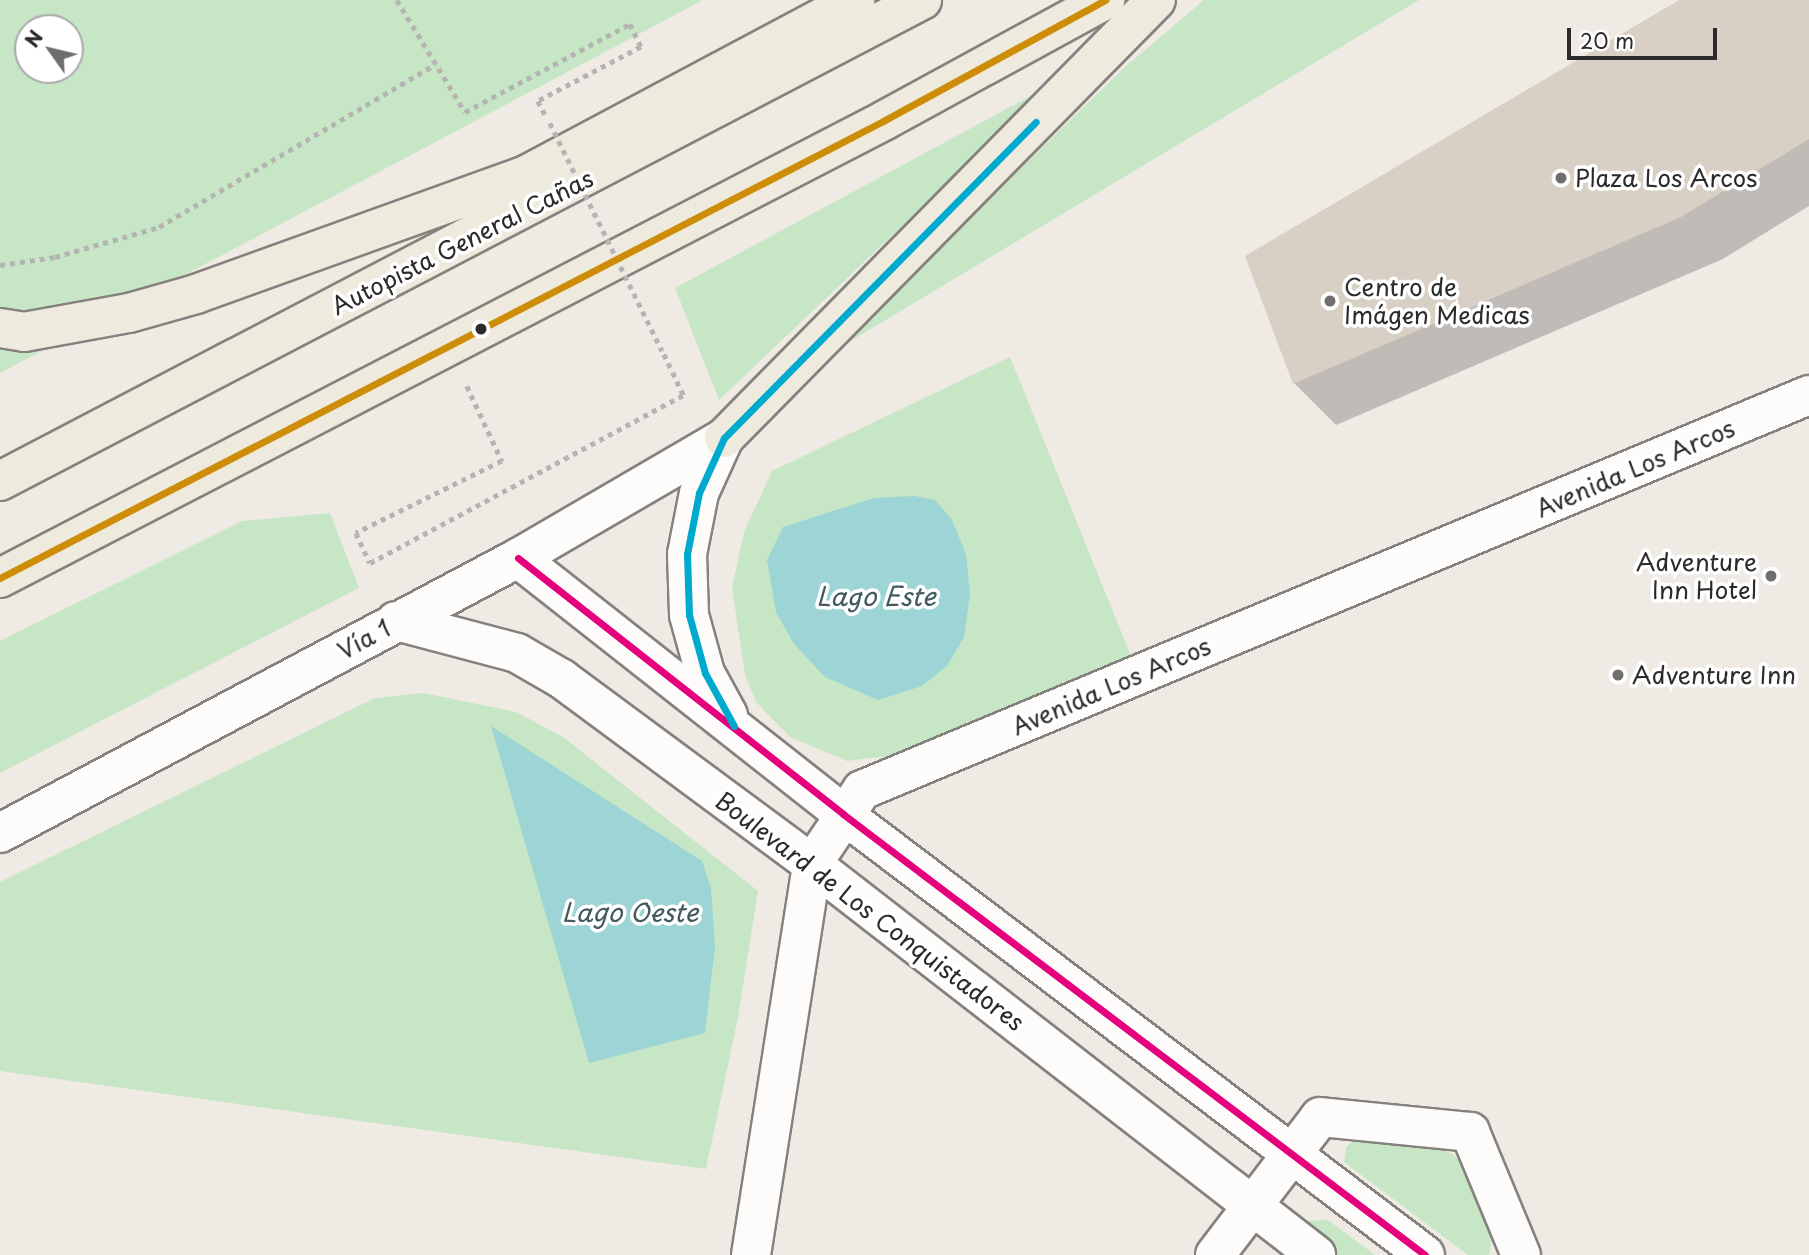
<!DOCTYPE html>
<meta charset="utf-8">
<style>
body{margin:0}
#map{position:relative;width:1809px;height:1255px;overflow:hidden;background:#f0eae4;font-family:"Playpen Sans",sans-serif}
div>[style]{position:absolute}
.green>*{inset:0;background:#c6e6c5}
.water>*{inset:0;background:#9dd4d6}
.shadow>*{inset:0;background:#0003}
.building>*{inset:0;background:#d9d0c5}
.path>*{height:4.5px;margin-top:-2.25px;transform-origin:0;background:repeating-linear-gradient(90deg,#b4b4b3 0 5px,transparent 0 10px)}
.roads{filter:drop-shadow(2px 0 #84817e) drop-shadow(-2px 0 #84817e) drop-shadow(0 2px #84817e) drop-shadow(0 -2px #84817e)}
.minor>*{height:38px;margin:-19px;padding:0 19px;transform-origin:19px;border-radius:19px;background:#fdfcfb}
.trunk>*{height:38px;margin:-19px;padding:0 19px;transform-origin:19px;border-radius:19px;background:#eeeade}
.path-bridge>*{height:4.5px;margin-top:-2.25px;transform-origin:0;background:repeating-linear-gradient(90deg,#b4b4b3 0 5px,transparent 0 10px)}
.bus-1>*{height:7px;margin:-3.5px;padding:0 3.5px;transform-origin:3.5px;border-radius:3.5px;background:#e5007d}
.bus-2>*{height:7px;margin:-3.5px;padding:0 3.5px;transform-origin:3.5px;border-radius:3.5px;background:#ce8d09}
.bus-3>*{height:7px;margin:-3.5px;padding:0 3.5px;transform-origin:3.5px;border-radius:3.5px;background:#00a9ce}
.dots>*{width:19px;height:19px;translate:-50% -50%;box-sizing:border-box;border:4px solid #fff;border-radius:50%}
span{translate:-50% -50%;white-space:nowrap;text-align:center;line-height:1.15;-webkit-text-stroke:7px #fff;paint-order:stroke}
.poi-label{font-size:24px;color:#2b2b2b}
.left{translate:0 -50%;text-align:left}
.right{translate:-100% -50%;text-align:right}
.street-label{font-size:24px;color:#2b2b2b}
.water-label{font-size:26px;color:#435b5d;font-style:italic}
.north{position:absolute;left:14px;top:14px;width:70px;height:70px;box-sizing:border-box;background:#fff;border:2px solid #aaa;border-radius:50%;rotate:304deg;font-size:19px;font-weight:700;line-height:28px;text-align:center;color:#2b2b2b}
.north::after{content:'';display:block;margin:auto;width:24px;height:32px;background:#706e6c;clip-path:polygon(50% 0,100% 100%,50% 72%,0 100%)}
.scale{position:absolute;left:1567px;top:28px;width:150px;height:32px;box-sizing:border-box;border:4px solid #2b2b2b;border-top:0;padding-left:9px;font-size:21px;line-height:24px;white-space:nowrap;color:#2b2b2b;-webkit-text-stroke:5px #fff;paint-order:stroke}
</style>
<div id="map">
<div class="green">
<div style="clip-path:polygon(evenodd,0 0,703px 0,0 373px,0 0,28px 28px,70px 28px,70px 70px,28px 70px,28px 28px)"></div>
<div style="clip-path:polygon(1204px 0,1419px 0,829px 354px,1125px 67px)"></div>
<div style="clip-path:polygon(1049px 86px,719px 400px,675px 288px)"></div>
<div style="clip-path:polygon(1010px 357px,1131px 656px,895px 755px,847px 761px,790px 737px,756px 702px,745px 675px,732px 588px,744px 532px,772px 471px)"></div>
<div style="clip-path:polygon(330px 513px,359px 588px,0 773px,0 641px,242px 521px)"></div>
<div style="clip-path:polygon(424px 693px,516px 712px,563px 737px,758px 891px,738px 1017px,706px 1169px,0 1071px,0 882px,375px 698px)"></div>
<div style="clip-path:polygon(1357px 1138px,1430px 1144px,1454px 1155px,1467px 1170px,1492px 1237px,1489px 1255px,1468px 1255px,1344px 1162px,1346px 1147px)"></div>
<div style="clip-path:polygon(1328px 1220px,1375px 1255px,1317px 1255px,1302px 1221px)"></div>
</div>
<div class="water">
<div style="clip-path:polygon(915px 496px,935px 500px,952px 520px,966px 554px,970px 594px,964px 637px,947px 666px,922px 686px,878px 700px,825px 677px,794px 644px,776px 612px,767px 560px,783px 527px,874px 498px)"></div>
<div style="clip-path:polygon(491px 726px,702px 861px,711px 888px,715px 947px,705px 1033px,589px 1063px)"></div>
</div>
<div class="shadow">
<div style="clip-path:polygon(1682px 0,1809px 0,1809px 206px,1723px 259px,1336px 425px,1294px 383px)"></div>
</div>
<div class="building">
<div style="clip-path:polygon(1679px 0,1809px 0,1809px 139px,1681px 217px,1293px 384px,1245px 256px)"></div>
</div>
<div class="path">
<div style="left:397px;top:0;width:131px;rotate:58.7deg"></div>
<div style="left:465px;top:112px;width:187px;rotate:-28.1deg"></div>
<div style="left:630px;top:24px;width:25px;rotate:64deg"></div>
<div style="left:641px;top:47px;width:116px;rotate:152.3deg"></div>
<div style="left:538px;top:101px;width:16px;rotate:63deg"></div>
<div style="left:0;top:265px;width:56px;rotate:-8.3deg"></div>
<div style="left:55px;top:257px;width:108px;rotate:-16.1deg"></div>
<div style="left:159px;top:227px;width:321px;rotate:-30.5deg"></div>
<div style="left:467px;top:386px;width:83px;rotate:65deg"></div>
<div style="left:502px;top:461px;width:163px;rotate:153.7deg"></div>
<div style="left:356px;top:533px;width:33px;rotate:65deg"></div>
<div style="left:370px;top:563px;width:355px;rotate:-28.2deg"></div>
<div style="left:683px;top:395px;width:49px;rotate:-115.5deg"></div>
</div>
<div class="roads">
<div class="minor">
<div style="left:724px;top:438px;width:60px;rotate:114.4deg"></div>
<div style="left:699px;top:493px;width:62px;rotate:101.1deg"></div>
<div style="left:687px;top:554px;width:61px;rotate:88.1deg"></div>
<div style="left:689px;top:615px;width:60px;rotate:74.6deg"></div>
<div style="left:705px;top:673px;width:48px;rotate:61.3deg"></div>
<div style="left:518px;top:558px;width:414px;rotate:38.2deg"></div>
<div style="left:843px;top:814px;width:730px;rotate:37.15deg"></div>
<div style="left:396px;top:621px;width:125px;rotate:14.8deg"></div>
<div style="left:517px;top:653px;width:52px;rotate:30deg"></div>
<div style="left:562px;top:679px;width:311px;rotate:36.5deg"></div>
<div style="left:812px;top:864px;width:638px;rotate:37.8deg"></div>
<div style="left:0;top:833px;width:586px;rotate:-27.96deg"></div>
<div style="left:518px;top:558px;width:238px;rotate:-30.2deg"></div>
<div style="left:751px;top:1255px;width:396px;rotate:-81.1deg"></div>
<div style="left:812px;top:864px;width:89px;rotate:-56deg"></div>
<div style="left:862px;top:790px;width:1026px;rotate:-22.64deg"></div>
<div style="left:1215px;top:1255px;width:173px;rotate:-52.7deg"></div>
<div style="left:1320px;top:1117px;width:151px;rotate:5.7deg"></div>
<div style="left:1470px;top:1132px;width:133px;rotate:67.5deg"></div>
</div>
<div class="trunk">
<div style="left:0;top:328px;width:24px;rotate:9deg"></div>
<div style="left:24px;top:332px;width:107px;rotate:-10.3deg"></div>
<div style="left:129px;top:313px;width:70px;rotate:-15.8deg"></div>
<div style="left:196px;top:294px;width:351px;rotate:-19.8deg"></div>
<div style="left:526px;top:175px;width:373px;rotate:-28deg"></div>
<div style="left:724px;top:438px;width:615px;rotate:-45.4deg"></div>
<div style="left:0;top:481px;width:1040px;rotate:-27.55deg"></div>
<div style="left:0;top:578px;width:996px;rotate:-27.36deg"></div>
<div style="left:885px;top:120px;width:251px;rotate:-28.6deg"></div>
</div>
</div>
<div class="path-bridge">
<div style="left:550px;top:123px;width:254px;rotate:63.8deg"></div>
</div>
<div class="bus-1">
<div style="left:518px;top:558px;width:414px;rotate:38.2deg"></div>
<div style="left:843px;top:814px;width:730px;rotate:37.15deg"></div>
</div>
<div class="bus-2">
<div style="left:0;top:578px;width:996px;rotate:-27.36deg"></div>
<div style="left:885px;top:120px;width:251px;rotate:-28.6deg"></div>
</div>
<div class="bus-3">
<div style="left:734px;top:726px;width:60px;rotate:-118.7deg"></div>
<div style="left:705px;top:673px;width:60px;rotate:-105.4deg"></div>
<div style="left:689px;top:615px;width:61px;rotate:-91.9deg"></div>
<div style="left:687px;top:554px;width:62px;rotate:-78.9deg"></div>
<div style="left:699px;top:493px;width:60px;rotate:-65.6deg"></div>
<div style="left:724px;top:438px;width:444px;rotate:-45.4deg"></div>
</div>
<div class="dots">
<div style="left:1561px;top:178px;background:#706e6c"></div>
<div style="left:1330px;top:301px;background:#706e6c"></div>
<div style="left:481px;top:329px;background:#2b2b2b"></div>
<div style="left:1771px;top:576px;background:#706e6c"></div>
<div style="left:1618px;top:675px;background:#706e6c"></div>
</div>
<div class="poi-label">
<span class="left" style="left:1575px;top:178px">Plaza Los Arcos</span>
<span class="left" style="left:1344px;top:301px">Centro de<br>Imágen Medicas</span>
<span class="right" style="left:1757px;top:576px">Adventure<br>Inn Hotel</span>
<span class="left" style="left:1632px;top:675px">Adventure Inn</span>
</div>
<div class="street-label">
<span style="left:462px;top:242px;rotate:-27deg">Autopista General Cañas</span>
<span style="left:1635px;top:468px;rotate:-23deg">Avenida Los Arcos</span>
<span style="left:364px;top:639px;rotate:-28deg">Vía 1</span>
<span style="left:1111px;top:686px;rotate:-23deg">Avenida Los Arcos</span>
<span style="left:870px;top:911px;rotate:37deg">Boulevard de Los Conquistadores</span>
</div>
<div class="water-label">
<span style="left:876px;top:596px">Lago Este</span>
<span style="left:630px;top:912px">Lago Oeste</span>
</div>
<div class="north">N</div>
<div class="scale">20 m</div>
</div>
